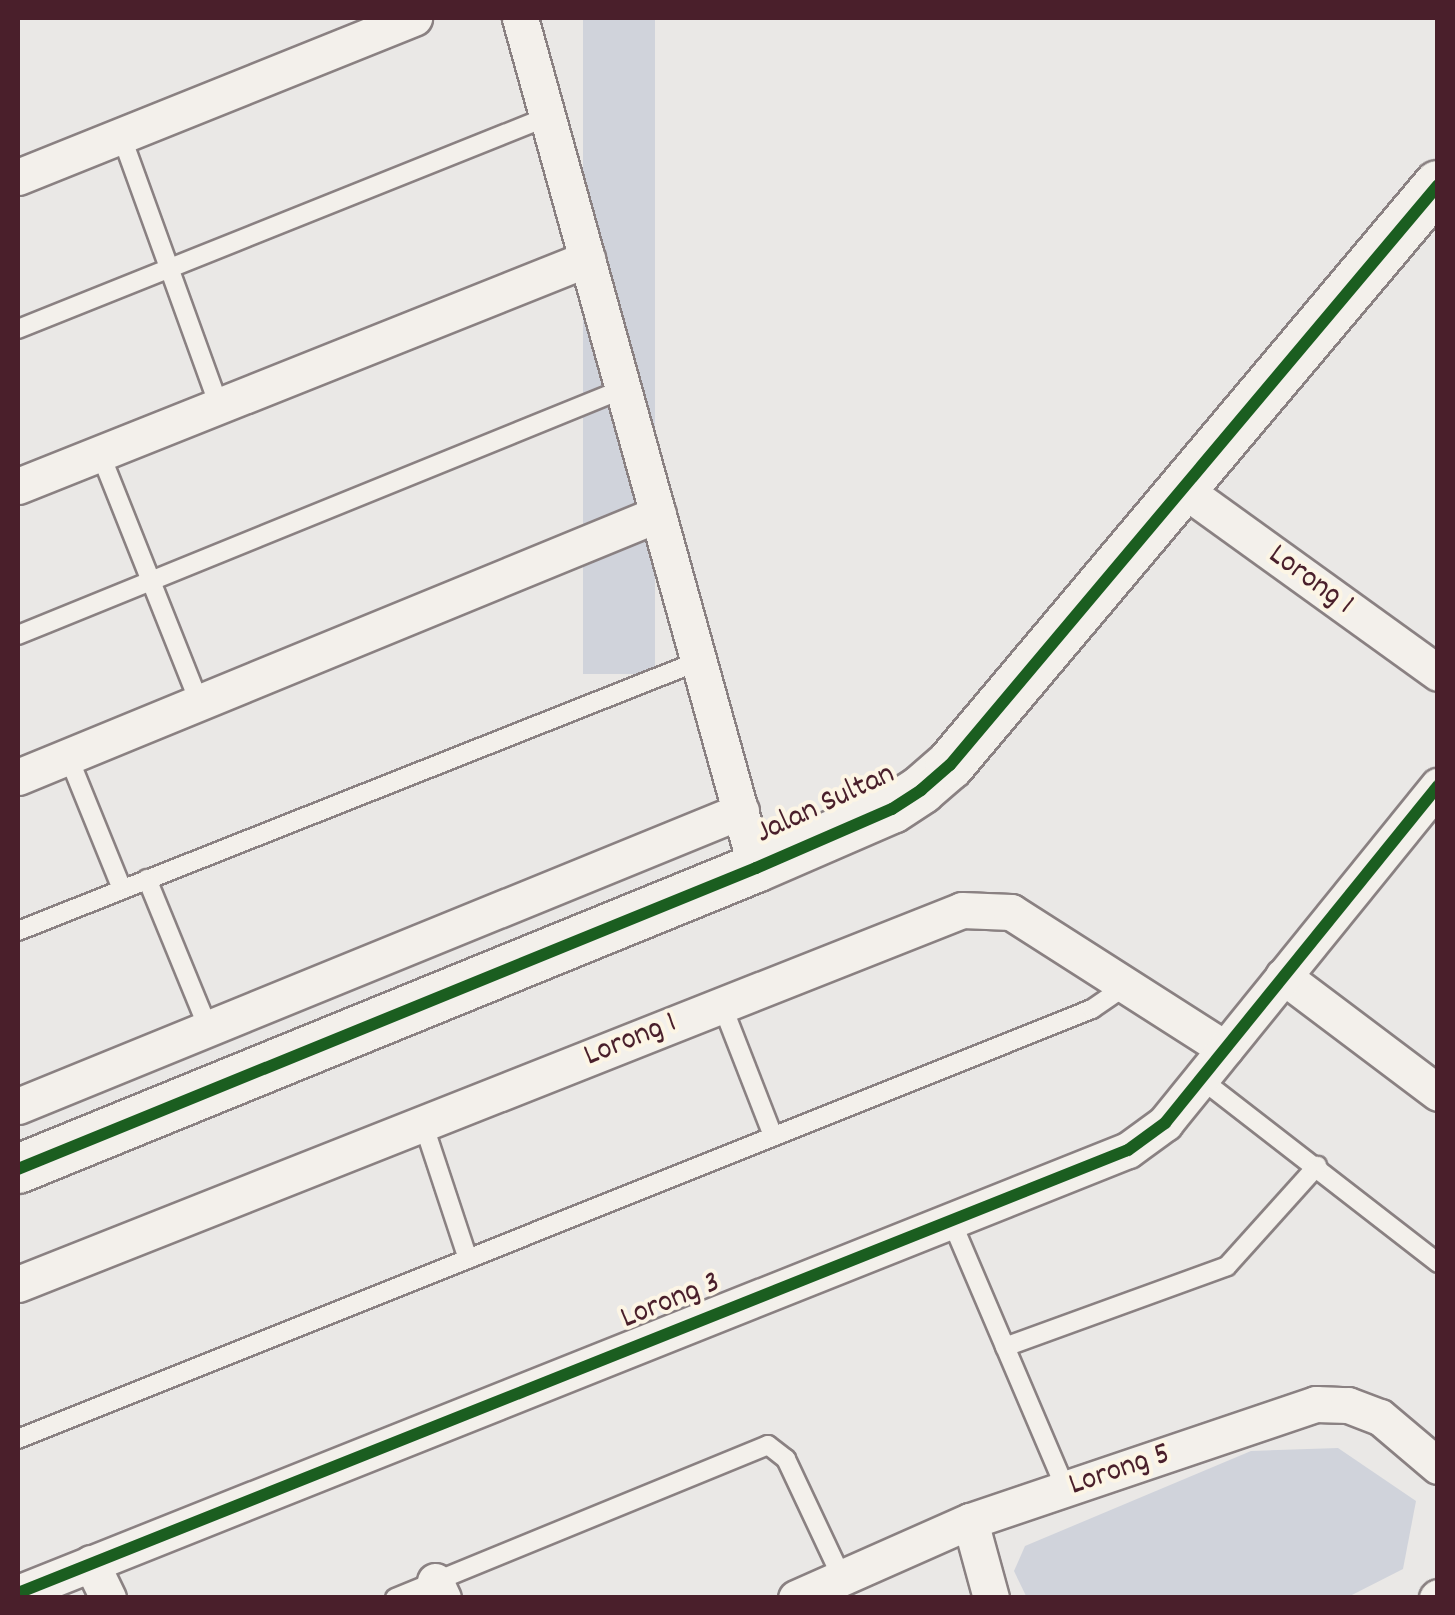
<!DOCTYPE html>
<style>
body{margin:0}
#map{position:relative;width:1455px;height:1615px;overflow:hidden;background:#eae8e6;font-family:Dekko,sans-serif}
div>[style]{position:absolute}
.building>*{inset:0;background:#d0d3db;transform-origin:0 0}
.roads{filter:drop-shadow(2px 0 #8a8182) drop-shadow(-2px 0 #8a8182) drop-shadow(0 2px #8a8182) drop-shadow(0 -2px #8a8182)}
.lane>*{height:18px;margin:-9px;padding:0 9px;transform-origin:9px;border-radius:9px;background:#f3f0eb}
.street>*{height:35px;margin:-17.5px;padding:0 17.5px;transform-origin:17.5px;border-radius:17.5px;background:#f3f0eb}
.secondary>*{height:48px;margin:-24px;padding:0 24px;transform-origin:24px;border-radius:24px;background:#f3f0eb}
.cycleway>*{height:12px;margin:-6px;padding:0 6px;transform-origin:6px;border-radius:6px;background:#1b5e20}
span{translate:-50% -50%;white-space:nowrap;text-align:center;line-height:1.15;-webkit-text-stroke:8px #fcf5e5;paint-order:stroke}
.street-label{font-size:32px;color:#4a1f2b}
.frame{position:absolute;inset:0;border:20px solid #4a1f2b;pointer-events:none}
</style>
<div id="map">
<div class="building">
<div style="left:583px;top:18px;width:72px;height:656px"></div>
<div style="clip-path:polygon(1338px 1448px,1416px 1501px,1403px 1569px,1346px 1598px,1027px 1598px,1014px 1571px,1025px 1546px,1251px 1451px)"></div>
</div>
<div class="roads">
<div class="lane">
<div style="left:121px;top:135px;width:287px;rotate:70.1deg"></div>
<div style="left:18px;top:329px;width:570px;rotate:-21.84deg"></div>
<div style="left:100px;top:453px;width:268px;rotate:68.3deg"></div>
<div style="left:18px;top:635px;width:653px;rotate:-22.13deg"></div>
<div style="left:68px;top:756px;width:144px;rotate:67.9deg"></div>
<div style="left:147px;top:879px;width:161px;rotate:67.7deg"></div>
<div style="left:18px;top:931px;width:733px;rotate:-21.63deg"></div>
<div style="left:722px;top:1005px;width:141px;rotate:68.7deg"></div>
<div style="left:1201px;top:1079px;width:300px;rotate:37.8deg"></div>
<div style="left:423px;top:1123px;width:143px;rotate:71.7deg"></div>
<div style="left:951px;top:1220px;width:293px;rotate:66.9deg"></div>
<div style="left:1005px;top:1347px;width:236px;rotate:-20deg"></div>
<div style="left:1227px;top:1266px;width:135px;rotate:-48deg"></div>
<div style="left:18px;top:1439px;width:1157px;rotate:-21.82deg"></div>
<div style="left:1092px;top:1009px;width:42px;rotate:-34.4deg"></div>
<div style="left:395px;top:1598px;width:403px;rotate:-22.3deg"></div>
<div style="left:768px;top:1445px;width:23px;rotate:38deg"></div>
<div style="left:786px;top:1459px;width:127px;rotate:64.8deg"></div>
</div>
<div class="street">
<div style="left:520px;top:18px;width:882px;rotate:74.48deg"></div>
<div style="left:18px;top:177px;width:427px;rotate:-21.9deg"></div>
<div style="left:18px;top:486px;width:613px;rotate:-21.75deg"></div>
<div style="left:1183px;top:489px;width:314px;rotate:35.8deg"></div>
<div style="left:18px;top:777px;width:692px;rotate:-22.34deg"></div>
<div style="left:1283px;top:976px;width:194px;rotate:37deg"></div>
<div style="left:18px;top:1106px;width:781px;rotate:-22.2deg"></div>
<div style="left:18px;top:1284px;width:1015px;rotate:-21.61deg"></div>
<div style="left:962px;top:910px;width:49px;rotate:2.3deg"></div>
<div style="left:1011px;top:912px;width:254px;rotate:32.6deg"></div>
<div style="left:970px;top:1521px;width:80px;rotate:74.7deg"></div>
<div style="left:91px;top:1563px;width:39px;rotate:64deg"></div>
<div style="left:435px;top:1581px;width:19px;rotate:65deg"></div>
<div style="left:18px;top:1593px;width:1195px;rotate:-21.76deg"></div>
<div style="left:1128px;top:1150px;width:46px;rotate:-36.1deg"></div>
<div style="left:1165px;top:1123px;width:434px;rotate:-51deg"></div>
<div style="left:796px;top:1598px;width:190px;rotate:-23.9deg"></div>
<div style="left:970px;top:1521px;width:365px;rotate:-18.7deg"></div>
<div style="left:1316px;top:1404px;width:32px;rotate:2deg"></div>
<div style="left:1348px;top:1405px;width:34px;rotate:21deg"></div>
<div style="left:1380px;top:1417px;width:76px;rotate:40.2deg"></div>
<div style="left:1437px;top:1598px;width:1px;rotate:-45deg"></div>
</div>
<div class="secondary">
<div style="left:18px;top:1169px;width:797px;rotate:-22.19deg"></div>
<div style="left:756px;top:868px;width:148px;rotate:-23.5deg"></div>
<div style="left:892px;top:809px;width:35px;rotate:-33deg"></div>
<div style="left:921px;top:790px;width:38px;rotate:-41deg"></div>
<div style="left:950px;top:765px;width:758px;rotate:-49.92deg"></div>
</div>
</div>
<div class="cycleway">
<div style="left:18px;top:1169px;width:797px;rotate:-22.19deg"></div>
<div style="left:756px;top:868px;width:148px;rotate:-23.5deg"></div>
<div style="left:892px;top:809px;width:35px;rotate:-33deg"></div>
<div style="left:921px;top:790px;width:38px;rotate:-41deg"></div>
<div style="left:950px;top:765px;width:758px;rotate:-49.92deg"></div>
<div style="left:18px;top:1593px;width:1195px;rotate:-21.76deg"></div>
<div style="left:1128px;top:1150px;width:46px;rotate:-36.1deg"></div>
<div style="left:1165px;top:1123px;width:434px;rotate:-51deg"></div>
</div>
<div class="street-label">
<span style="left:1310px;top:581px;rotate:36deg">Lorong 1</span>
<span style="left:826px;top:805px;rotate:-25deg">Jalan Sultan</span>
<span style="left:631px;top:1041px;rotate:-22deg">Lorong 1</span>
<span style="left:671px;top:1302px;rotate:-22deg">Lorong 3</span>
<span style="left:1120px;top:1471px;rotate:-19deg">Lorong 5</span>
</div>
<div class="frame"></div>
</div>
